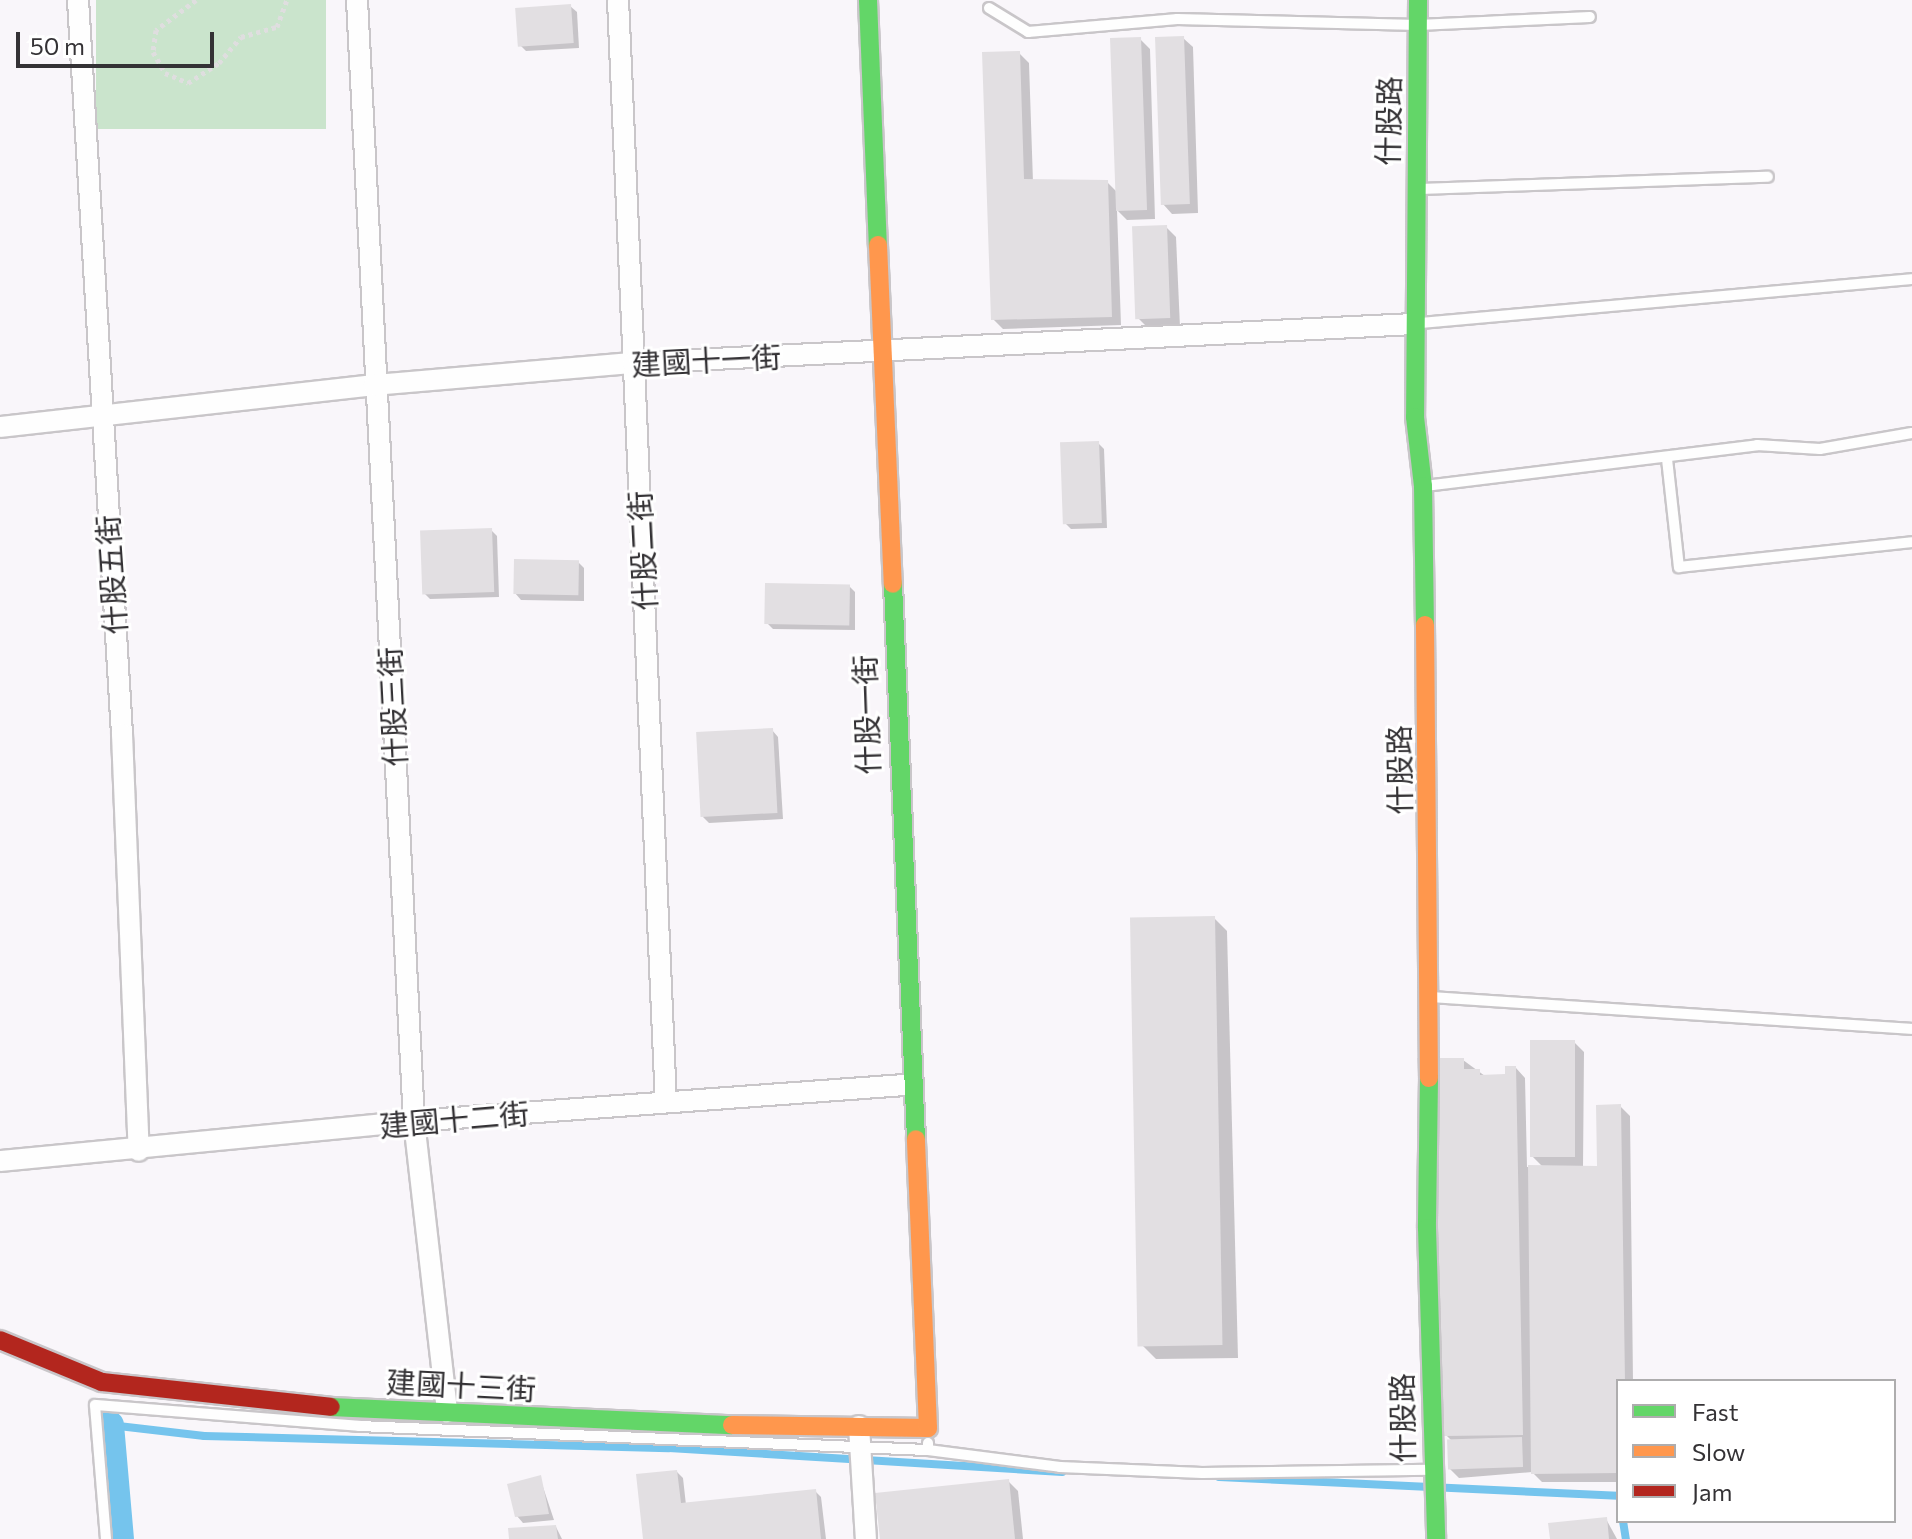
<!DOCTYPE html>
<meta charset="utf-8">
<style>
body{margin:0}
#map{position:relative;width:1912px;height:1539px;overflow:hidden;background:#f9f6fa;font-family:Commissioner,"Noto Sans TC",sans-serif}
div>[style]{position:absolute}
.green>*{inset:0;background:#cae4cc;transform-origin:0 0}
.shadow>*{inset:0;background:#0003}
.stream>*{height:8px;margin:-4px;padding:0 4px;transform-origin:4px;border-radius:4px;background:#75c4ed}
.canal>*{height:28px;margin:-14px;padding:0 14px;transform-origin:14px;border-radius:14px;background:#75c4ed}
.building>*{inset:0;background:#e2dfe2;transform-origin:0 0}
.path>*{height:5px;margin-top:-2.5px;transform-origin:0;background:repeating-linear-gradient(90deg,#dfdedf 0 4px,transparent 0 8px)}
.roads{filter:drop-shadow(2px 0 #c9c6c9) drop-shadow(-2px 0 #c9c6c9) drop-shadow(0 2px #c9c6c9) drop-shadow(0 -2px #c9c6c9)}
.lane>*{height:10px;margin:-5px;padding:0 5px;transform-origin:5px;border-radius:5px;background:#fefefe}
.street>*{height:20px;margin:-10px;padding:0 10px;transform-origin:10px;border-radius:10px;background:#fefefe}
.fast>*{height:18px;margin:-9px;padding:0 9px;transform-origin:9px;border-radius:9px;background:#63d668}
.slow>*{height:18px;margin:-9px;padding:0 9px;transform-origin:9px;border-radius:9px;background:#ff974d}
.jam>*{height:18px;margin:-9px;padding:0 9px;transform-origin:9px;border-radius:9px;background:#b3261e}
span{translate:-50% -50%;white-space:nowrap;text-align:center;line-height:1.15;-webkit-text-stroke:6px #fff;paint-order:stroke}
.street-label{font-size:30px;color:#343235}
.legend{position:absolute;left:1616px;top:1379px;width:280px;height:144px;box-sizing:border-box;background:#fff;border:2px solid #aeadae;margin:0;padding:10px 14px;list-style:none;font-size:24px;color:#343235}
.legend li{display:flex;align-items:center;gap:16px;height:40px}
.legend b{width:40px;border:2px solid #aeadae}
.scale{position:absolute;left:16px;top:32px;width:198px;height:36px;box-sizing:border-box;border:4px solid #343235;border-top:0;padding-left:10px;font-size:24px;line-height:28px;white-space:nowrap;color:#343235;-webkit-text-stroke:6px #fff;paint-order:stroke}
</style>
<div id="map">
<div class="green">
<div style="left:96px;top:0;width:230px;height:129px"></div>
</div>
<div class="shadow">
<div style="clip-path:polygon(570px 6px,577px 12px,579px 48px,526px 51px,520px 45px)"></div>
<div style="clip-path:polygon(1183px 38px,1193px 47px,1198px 213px,1172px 214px,1163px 204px)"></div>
<div style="clip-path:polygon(1140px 39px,1150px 49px,1155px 219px,1127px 220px,1117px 210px,1121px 325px,1003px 329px,993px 319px,1019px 53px,1029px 63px,1033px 182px,1107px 182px,1117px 192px)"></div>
<div style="clip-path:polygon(1166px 227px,1176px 237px,1180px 327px,1148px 328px,1138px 318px)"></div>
<div style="clip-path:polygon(1098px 443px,1104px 449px,1107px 528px,1071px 529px,1065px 523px)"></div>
<div style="clip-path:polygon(491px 530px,497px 536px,499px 597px,430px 599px,424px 593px)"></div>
<div style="clip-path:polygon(578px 562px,584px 568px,584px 601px,521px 600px,515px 593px)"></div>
<div style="clip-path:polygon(849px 586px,855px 592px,855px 630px,773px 629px,767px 623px)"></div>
<div style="clip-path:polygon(772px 730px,778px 737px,783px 819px,709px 823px,703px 817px)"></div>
<div style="clip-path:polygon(1214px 918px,1227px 931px,1238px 1358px,1156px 1359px,1143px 1346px)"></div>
<div style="clip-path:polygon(1574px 1042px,1584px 1052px,1583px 1168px,1600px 1168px,1620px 1106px,1630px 1116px,1633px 1381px,1618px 1381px,1618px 1482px,1542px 1482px,1532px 1472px,1459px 1478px,1450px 1469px,1452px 1441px,1446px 1435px,1463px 1060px,1485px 1076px,1507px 1076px,1516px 1068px,1525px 1078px,1527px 1167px,1543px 1167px,1532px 1156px)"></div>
<div style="clip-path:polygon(677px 1472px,683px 1478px,686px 1505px,815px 1491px,821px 1497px,826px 1539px,645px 1539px)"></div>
<div style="clip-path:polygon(540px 1478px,554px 1520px,523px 1523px,517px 1516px)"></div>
<div style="clip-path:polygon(1008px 1481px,1018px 1491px,1023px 1539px,882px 1539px)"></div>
<div style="clip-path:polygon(1606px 1519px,1617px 1539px,1552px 1539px)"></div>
<div style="clip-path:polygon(556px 1527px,562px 1539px,511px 1539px)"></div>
</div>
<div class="stream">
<div style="left:110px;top:1425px;width:95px;rotate:6.7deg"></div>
<div style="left:204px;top:1436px;width:465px;rotate:1.5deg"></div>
<div style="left:669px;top:1448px;width:394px;rotate:3.5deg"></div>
<div style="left:1219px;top:1477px;width:399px;rotate:2.7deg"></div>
<div style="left:1623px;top:1521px;width:18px;rotate:81deg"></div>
</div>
<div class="canal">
<div style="left:110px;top:1425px;width:114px;rotate:85deg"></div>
</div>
<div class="building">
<div style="left:571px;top:4px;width:39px;height:56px;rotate:86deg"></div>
<div style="left:1184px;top:36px;width:168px;height:29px;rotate:88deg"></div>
<div style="left:1141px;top:37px;width:173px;height:31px;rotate:88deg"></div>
<div style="clip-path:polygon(1020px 51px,1024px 179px,1108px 180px,1112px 317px,991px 320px,982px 52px)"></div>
<div style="left:1167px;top:225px;width:93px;height:35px;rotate:88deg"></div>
<div style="left:1099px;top:441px;width:82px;height:39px;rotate:88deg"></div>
<div style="left:492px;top:528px;width:64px;height:72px;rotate:88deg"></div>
<div style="left:514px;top:559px;width:65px;height:35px;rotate:1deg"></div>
<div style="left:765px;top:583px;width:85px;height:41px;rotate:1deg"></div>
<div style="left:773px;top:728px;width:85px;height:77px;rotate:87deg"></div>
<div style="left:1215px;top:916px;width:429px;height:85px;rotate:89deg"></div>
<div style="left:1530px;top:1040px;width:45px;height:117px"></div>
<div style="clip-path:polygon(1417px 1058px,1464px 1058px,1464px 1069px,1480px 1069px,1480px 1075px,1505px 1074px,1505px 1066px,1516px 1066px,1523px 1435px,1444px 1436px)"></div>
<div style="clip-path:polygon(1621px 1104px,1625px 1381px,1618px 1381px,1618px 1473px,1531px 1474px,1528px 1165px,1597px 1166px,1596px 1105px)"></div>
<div style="left:1522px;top:1437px;width:30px;height:75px;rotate:88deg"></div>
<div style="clip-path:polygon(677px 1470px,681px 1503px,816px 1489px,821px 1539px,643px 1539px,636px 1474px)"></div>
<div style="clip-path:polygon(541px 1475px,549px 1514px,515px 1517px,507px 1484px)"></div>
<div style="clip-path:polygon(1009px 1479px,1015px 1539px,880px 1539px,875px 1493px)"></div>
<div style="clip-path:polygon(1607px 1517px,1609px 1539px,1550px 1539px,1548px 1523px)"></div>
<div style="clip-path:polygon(556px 1525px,558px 1539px,509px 1539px,508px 1528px)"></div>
</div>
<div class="path">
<div style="left:196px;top:0;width:50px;rotate:143.1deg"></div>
<div style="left:156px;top:30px;width:22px;rotate:98deg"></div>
<div style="left:153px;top:52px;width:24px;rotate:60deg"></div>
<div style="left:165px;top:73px;width:25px;rotate:23deg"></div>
<div style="left:188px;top:83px;width:37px;rotate:-33deg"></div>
<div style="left:219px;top:63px;width:34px;rotate:-50deg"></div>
<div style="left:241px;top:37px;width:37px;rotate:-16deg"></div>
<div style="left:277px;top:27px;width:29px;rotate:-70deg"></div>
</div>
<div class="roads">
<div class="lane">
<div style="left:989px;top:8px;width:46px;rotate:31.6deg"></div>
<div style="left:1028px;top:32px;width:150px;rotate:-5deg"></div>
<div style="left:1177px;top:19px;width:241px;rotate:1.4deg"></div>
<div style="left:1418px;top:25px;width:172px;rotate:-2.7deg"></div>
<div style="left:1418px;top:189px;width:350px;rotate:-2deg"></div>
<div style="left:1420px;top:323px;width:494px;rotate:-5.1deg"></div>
<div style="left:1667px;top:459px;width:109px;rotate:83.7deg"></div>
<div style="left:1679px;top:567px;width:234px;rotate:-6.1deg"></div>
<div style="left:1425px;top:486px;width:335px;rotate:-7deg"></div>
<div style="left:1757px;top:445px;width:63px;rotate:3.6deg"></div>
<div style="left:1820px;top:449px;width:93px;rotate:-9.9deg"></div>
<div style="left:1432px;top:997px;width:481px;rotate:3.8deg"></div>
<div style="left:928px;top:1443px;width:7px;rotate:90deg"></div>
<div style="left:928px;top:1450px;width:133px;rotate:7.3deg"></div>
<div style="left:1060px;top:1467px;width:142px;rotate:2.4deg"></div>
<div style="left:1202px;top:1473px;width:228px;rotate:-0.8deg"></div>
<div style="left:106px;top:1539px;width:134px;rotate:-94.7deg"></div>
<div style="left:95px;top:1405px;width:265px;rotate:4.5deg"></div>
<div style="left:359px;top:1426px;width:570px;rotate:2.42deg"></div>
</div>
<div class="street">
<div style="left:78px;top:0;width:735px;rotate:86.57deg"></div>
<div style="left:122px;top:734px;width:417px;rotate:87.7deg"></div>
<div style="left:357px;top:0;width:1122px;rotate:87.09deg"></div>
<div style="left:414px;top:1121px;width:293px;rotate:83.5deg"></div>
<div style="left:618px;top:0;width:1103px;rotate:87.51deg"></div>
<div style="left:0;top:427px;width:376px;rotate:-6.4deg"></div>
<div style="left:374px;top:385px;width:260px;rotate:-4.9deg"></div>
<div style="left:633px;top:363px;width:782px;rotate:-2.86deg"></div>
<div style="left:0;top:1161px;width:416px;rotate:-5.5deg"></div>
<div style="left:414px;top:1121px;width:497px;rotate:-4.2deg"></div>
<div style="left:859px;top:1426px;width:113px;rotate:86.5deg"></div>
</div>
<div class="fast">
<div style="left:868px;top:0;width:245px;rotate:87.7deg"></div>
<div style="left:1418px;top:0;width:417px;rotate:90.4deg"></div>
<div style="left:1415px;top:417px;width:69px;rotate:83.4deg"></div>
<div style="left:1423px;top:486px;width:139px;rotate:89.2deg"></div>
<div style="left:893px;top:584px;width:555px;rotate:87.63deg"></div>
<div style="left:1429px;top:1078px;width:150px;rotate:90.8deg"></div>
<div style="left:1427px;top:1228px;width:311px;rotate:88.3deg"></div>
<div style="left:331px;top:1407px;width:401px;rotate:2.6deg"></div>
</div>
<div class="slow">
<div style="left:878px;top:245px;width:339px;rotate:87.5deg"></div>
<div style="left:1425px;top:625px;width:453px;rotate:89.5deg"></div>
<div style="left:732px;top:1425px;width:196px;rotate:0.9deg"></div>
<div style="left:928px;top:1428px;width:289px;rotate:-92.4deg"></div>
</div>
<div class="jam">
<div style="left:0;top:1340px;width:110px;rotate:22.4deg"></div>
<div style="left:102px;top:1382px;width:230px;rotate:6.2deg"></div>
</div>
</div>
<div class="street-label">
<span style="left:1388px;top:121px;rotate:-89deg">什股路</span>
<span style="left:706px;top:360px;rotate:-3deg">建國十一街</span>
<span style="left:642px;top:551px;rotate:-93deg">什股二街</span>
<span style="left:111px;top:575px;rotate:-94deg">什股五街</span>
<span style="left:392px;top:707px;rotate:-93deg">什股三街</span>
<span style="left:866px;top:715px;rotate:-92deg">什股一街</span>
<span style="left:1399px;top:770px;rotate:-91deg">什股路</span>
<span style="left:454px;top:1119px;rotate:-5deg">建國十二街</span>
<span style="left:461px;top:1385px;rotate:3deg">建國十三街</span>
<span style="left:1402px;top:1418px;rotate:-91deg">什股路</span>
</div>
<ul class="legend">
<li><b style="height:10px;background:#63d668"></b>Fast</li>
<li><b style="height:10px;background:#ff974d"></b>Slow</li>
<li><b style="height:10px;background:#b3261e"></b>Jam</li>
</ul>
<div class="scale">50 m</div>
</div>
